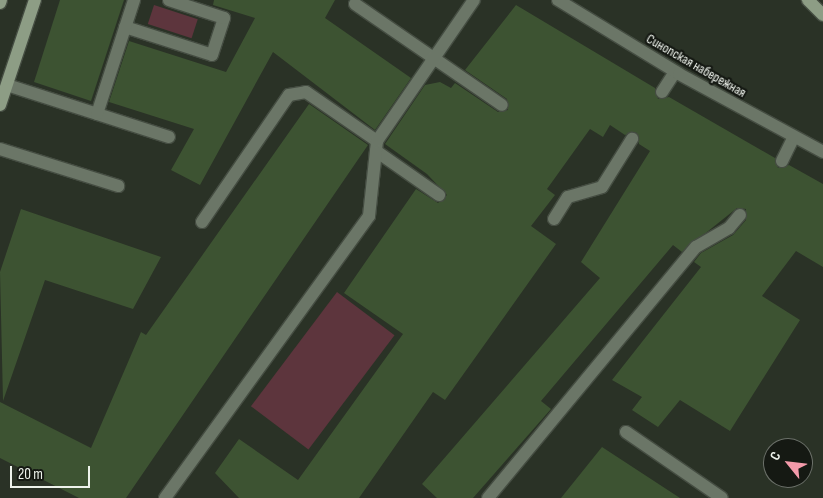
<!DOCTYPE html>
<meta charset="utf-8">
<style>
body{margin:0}
#map{position:relative;width:823px;height:498px;overflow:hidden;background:#2a3226;font-family:"Sofia Sans Condensed",sans-serif}
div>[style]{position:absolute}
.green>*{inset:0;background:#5d353d;transform-origin:0 0}
.building>*{inset:0;background:#3d5332}
.roads{filter:drop-shadow(1px 0 #454d42) drop-shadow(-1px 0 #454d42) drop-shadow(0 1px #454d42) drop-shadow(0 -1px #454d42)}
.lane>*{height:12px;margin:-6px;padding:0 6px;transform-origin:6px;border-radius:6px;background:#6b7667}
.street>*{height:12px;margin:-6px;padding:0 6px;transform-origin:6px;border-radius:6px;background:#6b7667}
.secondary>*{height:12px;margin:-6px;padding:0 6px;transform-origin:6px;border-radius:6px;background:#8d9d85}
span{translate:-50% -50%;white-space:nowrap;text-align:center;line-height:1.15;-webkit-text-stroke:4.5px #151913;paint-order:stroke}
.street-label{font-size:14px;color:#edf2eb}
.north{position:absolute;left:763px;top:438px;width:50px;height:50px;box-sizing:border-box;background:#151913;border:1px solid #6b7069;border-radius:50%;rotate:299deg;font-size:14px;font-weight:700;line-height:20px;text-align:center;color:#edf2eb}
.north::after{content:'';display:block;margin:auto;width:18px;height:22px;background:#f39aaa;clip-path:polygon(50% 0,100% 100%,50% 72%,0 100%)}
.scale{position:absolute;left:10px;top:466px;width:80px;height:22px;box-sizing:border-box;border:2px solid #edf2eb;border-top:0;padding-left:6px;font-size:15px;line-height:18px;white-space:nowrap;color:#edf2eb;-webkit-text-stroke:4px #151913;paint-order:stroke}
</style>
<div id="map">
<div class="green">
<div style="left:154px;top:5px;width:46px;height:20px;rotate:18deg"></div>
<div style="left:337px;top:292px;width:72px;height:143px;rotate:37deg"></div>
</div>
<div class="building">
<div style="clip-path:polygon(60px 0,124px 0,91px 101px,34px 82px)"></div>
<div style="clip-path:polygon(214px 0,335px 0,325px 18px,411px 78px,375px 130px,273px 52px,200px 185px,171px 170px,194px 129px,109px 102px,129px 41px,226px 72px,255px 18px,213px 5px)"></div>
<div style="clip-path:polygon(516px 5px,655px 88px,658px 99px,669px 97px,775px 158px,778px 168px,789px 165px,823px 184px,823px 267px,796px 251px,762px 296px,800px 320px,730px 431px,680px 400px,658px 427px,632px 410px,642px 397px,612px 380px,701px 267px,694px 262px,701px 253px,733px 235px,746px 220px,746px 209px,737px 208px,682px 252px,673px 245px,541px 401px,551px 409px,473px 498px,437px 498px,422px 484px,600px 278px,581px 262px,650px 151px,639px 144px,636px 132px,625px 135px,610px 125px,603px 137px,590px 129px,547px 189px,555px 195px,531px 226px,556px 244px,445px 400px,433px 392px,359px 498px,239px 498px,215px 473px,239px 439px,298px 480px,403px 334px,344px 293px,416px 189px,438px 203px,447px 195px,427px 174px,385px 144px,425px 85px,440px 82px,451px 88px,455px 83px,498px 112px,508px 110px,507px 99px,465px 70px)"></div>
<div style="clip-path:polygon(309px 104px,368px 145px,126px 498px,79px 498px,0 458px,0 402px,91px 448px,141px 332px,146px 335px)"></div>
<div style="clip-path:polygon(21px 209px,161px 257px,133px 309px,45px 280px,3px 401px,0 272px)"></div>
<div style="clip-path:polygon(602px 447px,680px 498px,561px 498px)"></div>
</div>
<div class="roads">
<div class="lane">
<div style="left:355px;top:4px;width:178px;rotate:34.5deg"></div>
<div style="left:125px;top:27px;width:91px;rotate:17.8deg"></div>
<div style="left:212px;top:55px;width:39px;rotate:-72deg"></div>
<div style="left:224px;top:18px;width:58px;rotate:-161.9deg"></div>
<div style="left:7px;top:85px;width:170px;rotate:17.8deg"></div>
<div style="left:662px;top:92px;width:24px;rotate:-57deg"></div>
<div style="left:97px;top:114px;width:120px;rotate:-72deg"></div>
<div style="left:0;top:149px;width:124px;rotate:17.4deg"></div>
<div style="left:376px;top:151px;width:77px;rotate:34.9deg"></div>
<div style="left:782px;top:161px;width:25px;rotate:-64deg"></div>
<div style="left:554px;top:219px;width:26px;rotate:-58deg"></div>
<div style="left:568px;top:197px;width:35px;rotate:-16deg"></div>
<div style="left:602px;top:187px;width:57px;rotate:-58deg"></div>
<div style="left:202px;top:222px;width:154px;rotate:-55.6deg"></div>
<div style="left:289px;top:95px;width:17px;rotate:-10deg"></div>
<div style="left:306px;top:92px;width:86px;rotate:34.6deg"></div>
<div style="left:626px;top:432px;width:116px;rotate:34.5deg"></div>
<div style="left:165px;top:498px;width:348px;rotate:-54.1deg"></div>
<div style="left:369px;top:216px;width:75px;rotate:-83.9deg"></div>
<div style="left:377px;top:141px;width:171px;rotate:-55.5deg"></div>
<div style="left:488px;top:498px;width:326px;rotate:-50.4deg"></div>
<div style="left:696px;top:247px;width:38px;rotate:-30deg"></div>
<div style="left:729px;top:228px;width:17px;rotate:-50deg"></div>
</div>
<div class="street">
<div style="left:558px;top:0;width:142px;rotate:31.4deg"></div>
<div style="left:679px;top:74px;width:164px;rotate:28.4deg"></div>
</div>
<div class="secondary">
<div style="left:808px;top:0;width:21px;rotate:45deg"></div>
<div style="left:0;top:3px;width:3px;rotate:-72deg"></div>
<div style="left:0;top:105px;width:111px;rotate:-71.6deg"></div>
</div>
</div>
<div class="street-label">
<span style="left:696px;top:66px;rotate:30deg">Синопская набережная</span>
</div>
<div class="north">С</div>
<div class="scale">20 m</div>
</div>
